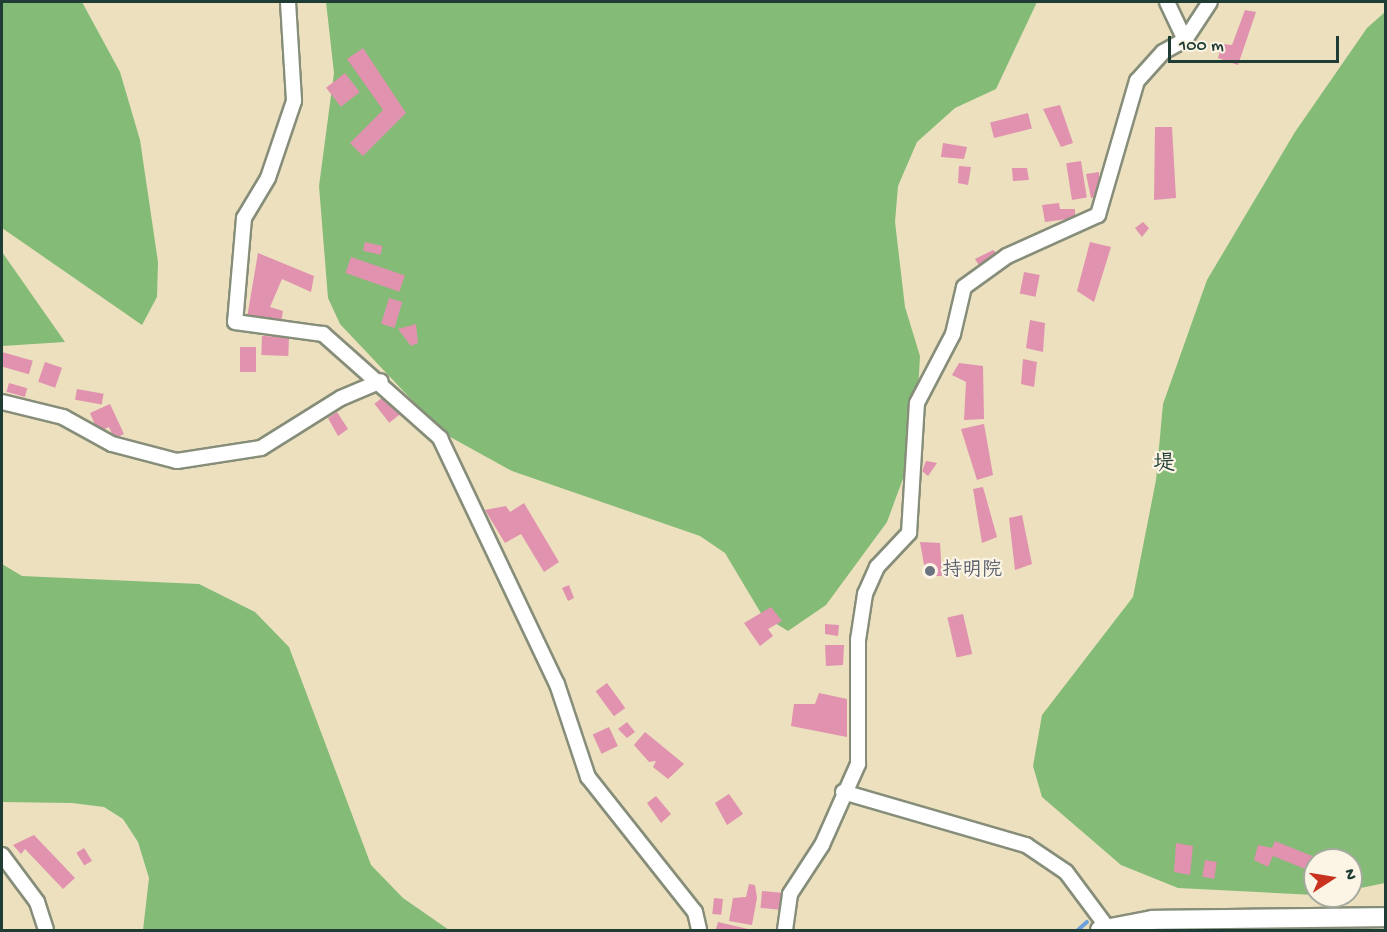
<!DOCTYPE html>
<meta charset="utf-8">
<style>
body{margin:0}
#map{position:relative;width:1387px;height:932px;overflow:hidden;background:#ece0bf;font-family:"Gochi Hand","Klee One",sans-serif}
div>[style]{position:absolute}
.forest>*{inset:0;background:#84bb77}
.stream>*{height:4px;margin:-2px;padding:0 2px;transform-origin:2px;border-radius:2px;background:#6ca1d9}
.building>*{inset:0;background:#e092ae;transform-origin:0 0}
.roads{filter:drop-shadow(2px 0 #868e7a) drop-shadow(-2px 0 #868e7a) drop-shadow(0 2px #868e7a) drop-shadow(0 -2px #868e7a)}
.street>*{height:14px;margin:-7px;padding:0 7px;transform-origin:7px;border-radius:7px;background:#fff}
.secondary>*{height:18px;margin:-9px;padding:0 9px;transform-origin:9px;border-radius:9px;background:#fff}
.dots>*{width:16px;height:16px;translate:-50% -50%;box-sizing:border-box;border:3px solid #fcf5e5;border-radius:50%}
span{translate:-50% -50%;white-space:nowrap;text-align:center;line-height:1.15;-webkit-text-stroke:4.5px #fcf5e5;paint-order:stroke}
.worship-label{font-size:20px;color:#5b616d;font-weight:700}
.left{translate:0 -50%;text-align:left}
.quarter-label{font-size:22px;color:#1f3d34;font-weight:700}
.frame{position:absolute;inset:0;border:3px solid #1f3d34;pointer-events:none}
.north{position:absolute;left:1303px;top:848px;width:60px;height:60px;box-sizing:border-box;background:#fcf5e5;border:2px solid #a4ab9e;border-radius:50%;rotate:78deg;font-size:16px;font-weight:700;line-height:24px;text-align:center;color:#1f3d34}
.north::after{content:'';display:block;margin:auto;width:21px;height:27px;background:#c8321e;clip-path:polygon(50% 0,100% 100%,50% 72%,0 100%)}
.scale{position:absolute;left:1168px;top:36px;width:171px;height:27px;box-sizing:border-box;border:3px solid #1f3d34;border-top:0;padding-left:8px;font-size:18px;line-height:21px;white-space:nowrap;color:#1f3d34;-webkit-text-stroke:4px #fcf5e5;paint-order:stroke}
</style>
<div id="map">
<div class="forest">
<div style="clip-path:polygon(2px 2px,82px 2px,120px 72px,140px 140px,158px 262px,157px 297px,142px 325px,2px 228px)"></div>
<div style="clip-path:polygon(326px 2px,1037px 2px,996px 89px,955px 108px,917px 142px,898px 186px,895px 222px,905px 307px,920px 356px,915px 446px,887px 522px,826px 605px,788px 631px,762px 615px,725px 553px,700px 536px,512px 471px,443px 433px,340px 324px,328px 298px,319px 186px,334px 73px)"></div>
<div style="clip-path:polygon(1385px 12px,1385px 883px,1351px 890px,1351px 860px,1315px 860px,1315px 895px,1178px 888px,1121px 865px,1042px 797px,1033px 766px,1042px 715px,1133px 597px,1156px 480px,1163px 404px,1207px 280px,1295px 132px,1367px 28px)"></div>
<div style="clip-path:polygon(2px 252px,65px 342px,2px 346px)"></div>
<div style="clip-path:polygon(2px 564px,22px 576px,199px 584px,255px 612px,289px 647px,371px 865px,403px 898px,449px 930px,143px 930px,149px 878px,138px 842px,123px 819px,104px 807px,72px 803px,2px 802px)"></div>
</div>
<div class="stream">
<div style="left:1078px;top:930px;width:12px;rotate:-42deg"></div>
</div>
<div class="building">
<div style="clip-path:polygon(1245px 10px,1256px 12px,1238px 65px,1218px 58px,1222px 44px,1232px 45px)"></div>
<div style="clip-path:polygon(363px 48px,406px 113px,363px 156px,350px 143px,383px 110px,347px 59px)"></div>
<div style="left:345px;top:73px;width:24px;height:24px;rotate:52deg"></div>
<div style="clip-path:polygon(1060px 105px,1073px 143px,1061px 147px,1043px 109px)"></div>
<div style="left:1028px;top:113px;width:16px;height:39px;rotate:76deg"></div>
<div style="clip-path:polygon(1155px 127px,1172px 127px,1176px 198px,1154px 200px)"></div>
<div style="clip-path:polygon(943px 143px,967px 147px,964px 159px,941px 157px)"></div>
<div style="left:1081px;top:161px;width:37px;height:15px;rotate:81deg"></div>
<div style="clip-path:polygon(959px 166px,971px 167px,968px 185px,958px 183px)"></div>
<div style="clip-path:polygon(1012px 168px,1027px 168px,1029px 180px,1013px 181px)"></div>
<div style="clip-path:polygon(1099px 172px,1099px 196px,1091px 198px,1086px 174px)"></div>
<div style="clip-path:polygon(1059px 203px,1060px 209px,1075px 209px,1075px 218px,1045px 222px,1042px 205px)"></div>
<div style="clip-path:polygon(1143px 222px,1149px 228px,1142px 237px,1135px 228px)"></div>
<div style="left:365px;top:242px;width:18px;height:9px;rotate:13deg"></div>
<div style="clip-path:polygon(1090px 242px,1111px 247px,1094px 302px,1077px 291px)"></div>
<div style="clip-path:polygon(993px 250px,999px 255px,980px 267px,975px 259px)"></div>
<div style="clip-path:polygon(258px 253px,314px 276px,311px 292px,282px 279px,270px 307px,283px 311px,281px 323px,247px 318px)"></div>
<div style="left:351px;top:257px;width:57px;height:17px;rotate:19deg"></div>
<div style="left:1024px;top:272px;width:16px;height:22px;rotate:11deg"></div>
<div style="left:389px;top:298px;width:14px;height:27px;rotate:17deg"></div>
<div style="clip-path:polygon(1030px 320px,1045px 323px,1043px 352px,1026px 348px)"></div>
<div style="clip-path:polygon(416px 324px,418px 343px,411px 346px,398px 329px)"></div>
<div style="left:262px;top:336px;width:27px;height:19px;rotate:2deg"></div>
<div style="left:240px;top:347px;width:16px;height:25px"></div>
<div style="left:2px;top:352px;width:32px;height:14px;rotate:16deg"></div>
<div style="clip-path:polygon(1023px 359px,1037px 362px,1034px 387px,1021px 384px)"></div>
<div style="left:45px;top:362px;width:18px;height:21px;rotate:19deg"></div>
<div style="clip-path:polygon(959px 363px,983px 366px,984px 419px,964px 420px,966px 382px,952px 375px)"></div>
<div style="left:9px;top:383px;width:19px;height:9px;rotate:16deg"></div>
<div style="left:77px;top:389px;width:27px;height:11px;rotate:10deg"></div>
<div style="left:387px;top:394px;width:24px;height:16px;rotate:52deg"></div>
<div style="clip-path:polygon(110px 404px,124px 434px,114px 439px,109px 427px,98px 432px,90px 413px)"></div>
<div style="clip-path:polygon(337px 412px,348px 429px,338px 436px,328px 418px)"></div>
<div style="clip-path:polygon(984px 424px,993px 475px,977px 480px,961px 429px)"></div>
<div style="clip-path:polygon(926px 461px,937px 463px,928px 476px,922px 471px)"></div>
<div style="clip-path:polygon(983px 487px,997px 537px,982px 543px,973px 489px)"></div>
<div style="clip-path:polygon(524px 503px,559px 562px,544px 572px,521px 534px,505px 543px,485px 510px,506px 506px,510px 512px)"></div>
<div style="clip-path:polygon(1022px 515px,1032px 564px,1015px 570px,1009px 518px)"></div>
<div style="clip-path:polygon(920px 542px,940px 543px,942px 576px,926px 576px)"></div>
<div style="clip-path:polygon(569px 585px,574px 598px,568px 601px,562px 588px)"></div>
<div style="clip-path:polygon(771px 607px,782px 621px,768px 629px,773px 636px,760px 646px,744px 623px)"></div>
<div style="left:963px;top:614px;width:41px;height:16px;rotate:77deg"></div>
<div style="clip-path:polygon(825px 624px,839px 625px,838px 636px,825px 634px)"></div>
<div style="clip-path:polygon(825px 645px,844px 645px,843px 665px,826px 666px)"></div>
<div style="left:607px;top:683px;width:31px;height:14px;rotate:54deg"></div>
<div style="clip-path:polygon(819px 693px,847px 699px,847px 737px,791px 726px,794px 704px,815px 704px)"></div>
<div style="clip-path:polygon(627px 722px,635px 732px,627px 738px,618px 729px)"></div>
<div style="left:609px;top:727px;width:21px;height:18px;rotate:65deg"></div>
<div style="clip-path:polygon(645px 732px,684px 764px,668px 779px,653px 767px,656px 761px,649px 762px,634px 745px)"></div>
<div style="clip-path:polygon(729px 794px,743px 814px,727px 825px,715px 803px)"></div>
<div style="clip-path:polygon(656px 796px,671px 814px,661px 823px,647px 803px)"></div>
<div style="clip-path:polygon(34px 835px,75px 878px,63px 889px,25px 849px,21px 854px,13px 845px)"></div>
<div style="clip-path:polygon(1275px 841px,1322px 860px,1315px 860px,1315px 873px,1273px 856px,1268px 867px,1254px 860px,1258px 845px,1272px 848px)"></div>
<div style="clip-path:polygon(1176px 843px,1193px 846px,1190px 875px,1174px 872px)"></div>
<div style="left:84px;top:848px;width:15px;height:9px;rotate:58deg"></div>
<div style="left:1205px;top:860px;width:12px;height:17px;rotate:9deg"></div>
<div style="clip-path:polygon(749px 884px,755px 885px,757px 898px,752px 925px,729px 921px,733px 898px,746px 897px)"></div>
<div style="left:762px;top:891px;width:23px;height:17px;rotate:5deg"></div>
<div style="left:714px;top:898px;width:9px;height:16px;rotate:6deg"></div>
<div style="clip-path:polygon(718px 922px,752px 930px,716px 929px)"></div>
</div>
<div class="roads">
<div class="street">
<div style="left:288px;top:2px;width:99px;rotate:86.5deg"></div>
<div style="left:294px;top:101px;width:81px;rotate:108.7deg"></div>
<div style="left:268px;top:178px;width:47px;rotate:121deg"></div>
<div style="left:244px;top:218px;width:104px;rotate:94.9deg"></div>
<div style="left:235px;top:322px;width:89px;rotate:7.8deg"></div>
<div style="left:323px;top:334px;width:157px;rotate:41.6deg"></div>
<div style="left:440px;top:438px;width:272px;rotate:64.6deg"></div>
<div style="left:557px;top:684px;width:98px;rotate:71.6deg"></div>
<div style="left:588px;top:777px;width:172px;rotate:51.6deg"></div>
<div style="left:695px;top:912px;width:18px;rotate:77deg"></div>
<div style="left:1167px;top:2px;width:42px;rotate:64.7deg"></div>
<div style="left:2px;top:402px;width:63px;rotate:13.8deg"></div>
<div style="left:63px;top:417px;width:56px;rotate:28.9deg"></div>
<div style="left:112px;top:444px;width:67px;rotate:14.7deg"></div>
<div style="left:177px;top:461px;width:85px;rotate:-8.8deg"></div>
<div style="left:261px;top:448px;width:94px;rotate:-32deg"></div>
<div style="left:341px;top:398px;width:43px;rotate:-23deg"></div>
<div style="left:843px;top:792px;width:191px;rotate:16.2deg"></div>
<div style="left:1026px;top:845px;width:48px;rotate:34deg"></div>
<div style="left:1066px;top:872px;width:69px;rotate:53.3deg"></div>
<div style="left:2px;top:855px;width:59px;rotate:53.3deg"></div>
<div style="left:37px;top:902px;width:29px;rotate:72deg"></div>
<div style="left:785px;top:930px;width:36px;rotate:-82deg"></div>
<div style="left:790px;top:894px;width:59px;rotate:-56.9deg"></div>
<div style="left:822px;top:845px;width:89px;rotate:-66deg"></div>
<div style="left:858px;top:764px;width:124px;rotate:-90deg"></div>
<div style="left:858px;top:640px;width:47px;rotate:-81.3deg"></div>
<div style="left:865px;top:594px;width:30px;rotate:-66deg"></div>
<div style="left:877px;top:567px;width:47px;rotate:-46.7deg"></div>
<div style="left:909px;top:533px;width:130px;rotate:-86.5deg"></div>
<div style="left:917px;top:403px;width:78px;rotate:-62.4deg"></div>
<div style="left:953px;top:334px;width:48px;rotate:-76.8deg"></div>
<div style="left:964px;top:287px;width:53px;rotate:-35.8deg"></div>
<div style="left:1007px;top:256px;width:100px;rotate:-24.3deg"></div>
<div style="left:1098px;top:215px;width:140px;rotate:-73.8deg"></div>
<div style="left:1137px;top:81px;width:39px;rotate:-48deg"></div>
<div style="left:1163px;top:52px;width:25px;rotate:-29deg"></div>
<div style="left:1185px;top:40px;width:45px;rotate:-56.7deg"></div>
</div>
<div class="secondary">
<div style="left:1100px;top:930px;width:53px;rotate:-10.9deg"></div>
<div style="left:1152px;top:920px;width:234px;rotate:-0.7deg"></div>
</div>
</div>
<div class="dots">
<div style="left:930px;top:571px;background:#6b7280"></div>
</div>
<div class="worship-label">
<span class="left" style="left:942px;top:571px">持明院</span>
</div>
<div class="quarter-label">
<span style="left:1164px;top:466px">堤</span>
</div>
<div class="frame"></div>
<div class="north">N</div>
<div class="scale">100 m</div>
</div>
